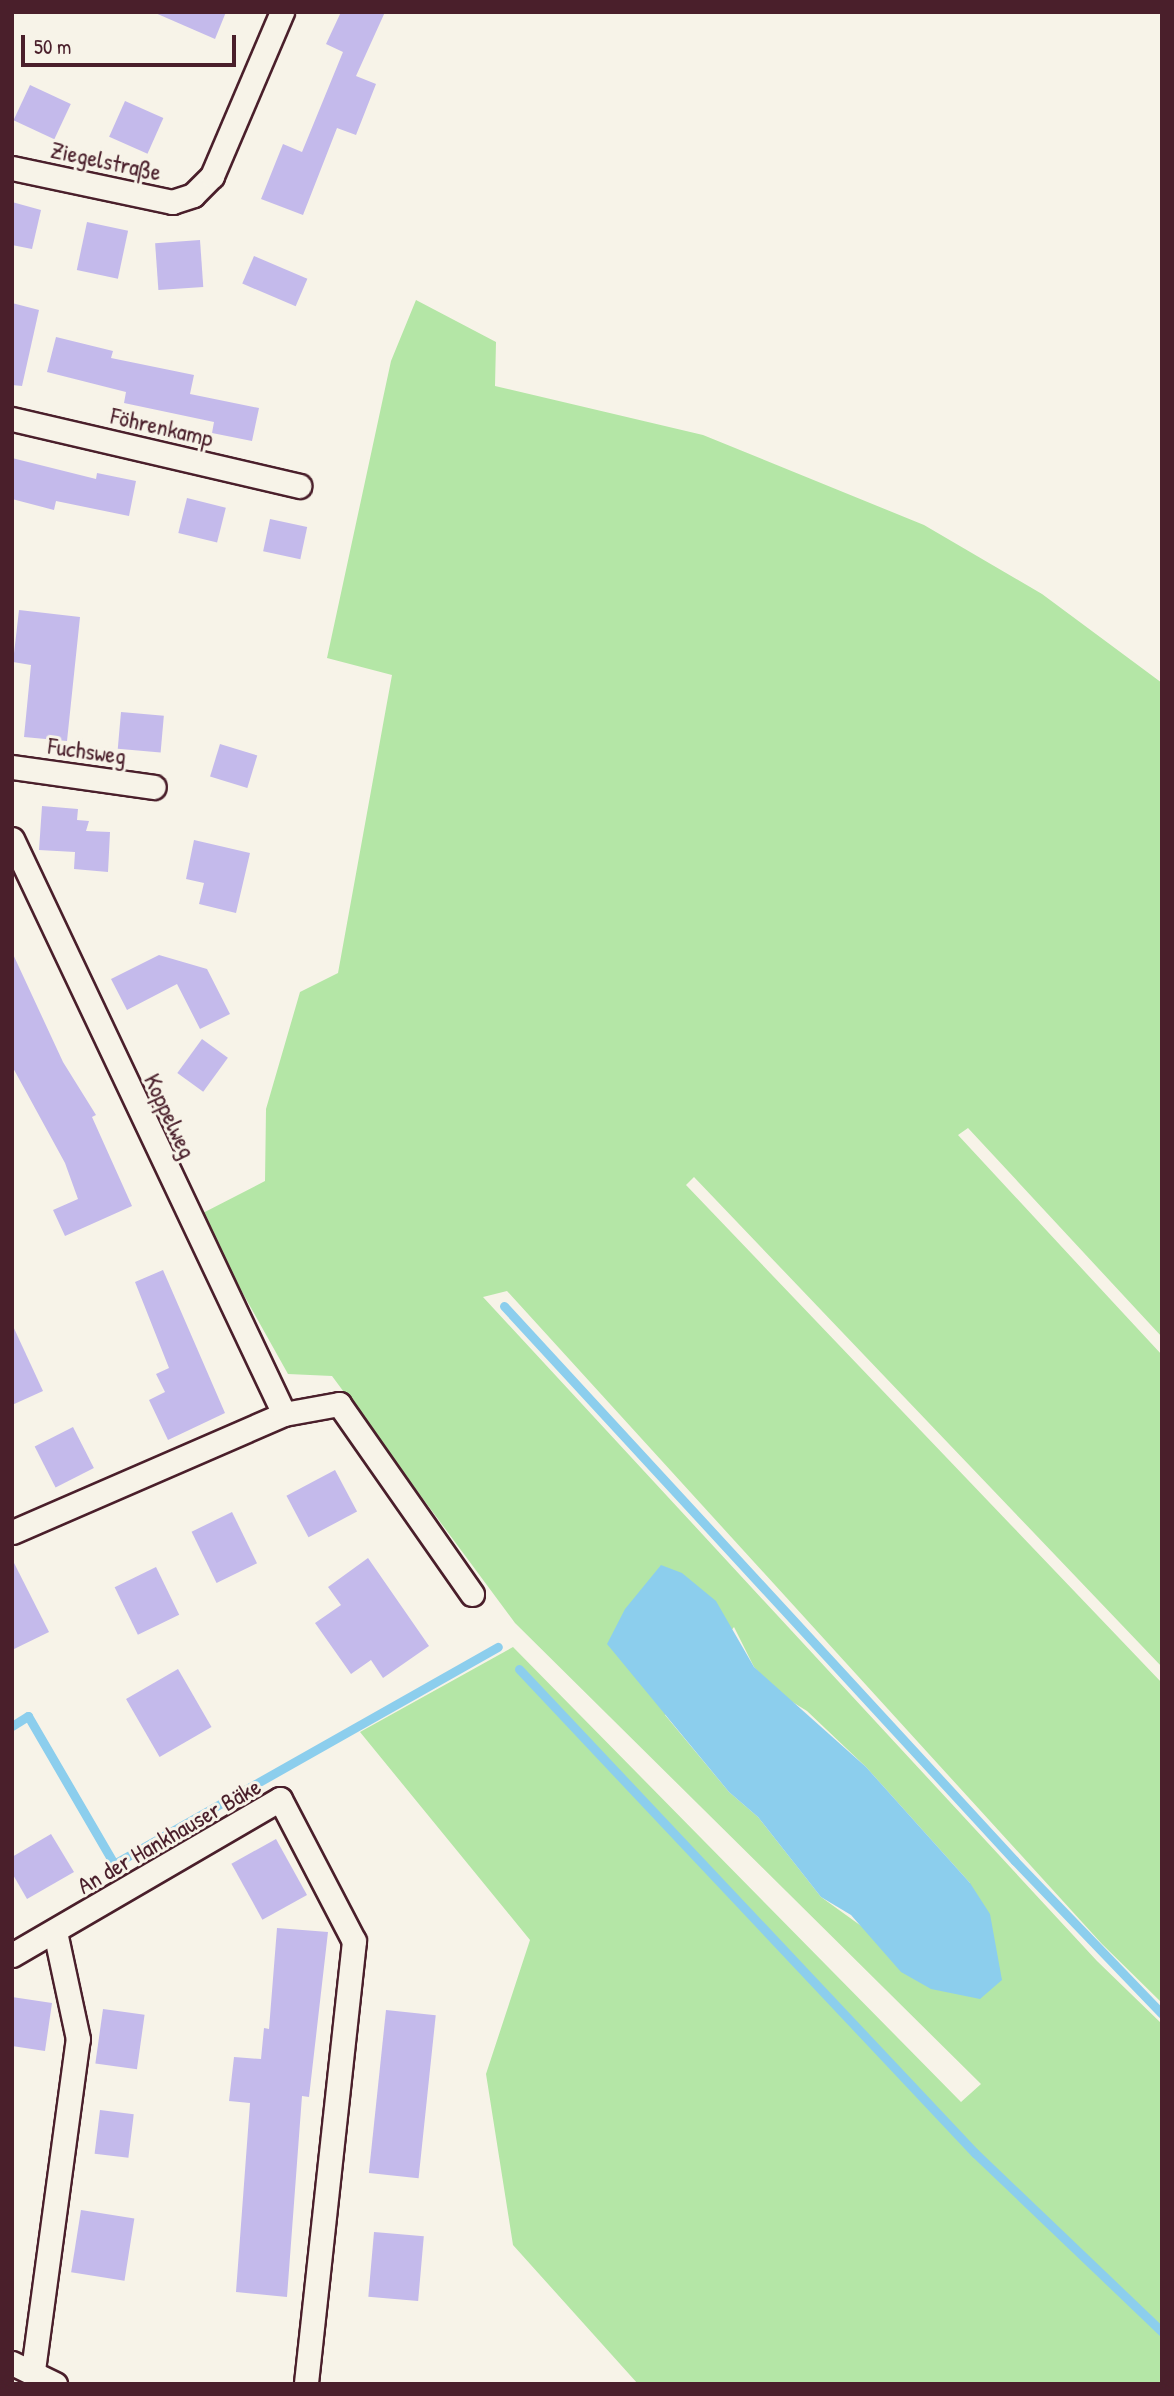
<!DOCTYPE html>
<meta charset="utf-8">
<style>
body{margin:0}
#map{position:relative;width:1174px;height:2396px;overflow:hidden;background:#f7f3e8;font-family:"Patrick Hand",sans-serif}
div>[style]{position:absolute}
.green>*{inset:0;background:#b4e6a6}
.water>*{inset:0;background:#8cceed}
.stream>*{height:9px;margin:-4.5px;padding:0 4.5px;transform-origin:4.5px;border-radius:4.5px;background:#8cceed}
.building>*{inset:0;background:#c4baeb;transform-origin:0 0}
.roads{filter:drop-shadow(2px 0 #4a1f2b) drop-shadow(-2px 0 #4a1f2b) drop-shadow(0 2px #4a1f2b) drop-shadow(0 -2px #4a1f2b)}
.minor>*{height:23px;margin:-11.5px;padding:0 11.5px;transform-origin:11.5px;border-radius:11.5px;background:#f7f3e8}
span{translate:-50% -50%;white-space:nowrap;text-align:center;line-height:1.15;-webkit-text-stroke:6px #f7f3e8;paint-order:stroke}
.street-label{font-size:24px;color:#4a1f2b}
.frame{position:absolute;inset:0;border:14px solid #4a1f2b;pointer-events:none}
.scale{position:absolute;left:21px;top:35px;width:215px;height:32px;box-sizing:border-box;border:4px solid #4a1f2b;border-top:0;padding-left:9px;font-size:21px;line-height:24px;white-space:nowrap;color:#4a1f2b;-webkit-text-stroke:5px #f7f3e8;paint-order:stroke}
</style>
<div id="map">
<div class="green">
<div style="clip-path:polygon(evenodd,416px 300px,496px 342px,495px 386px,703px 435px,924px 525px,1042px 594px,1162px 683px,1162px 1337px,968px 1128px,958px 1135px,1162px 1355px,1162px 1667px,694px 1177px,686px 1185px,1162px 1683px,1162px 2003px,1102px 1944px,507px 1291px,483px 1297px,1097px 1961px,1162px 2024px,1162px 2384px,638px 2384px,513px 2245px,486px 2074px,530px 1940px,360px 1732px,513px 1647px,961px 2102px,981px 2084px,515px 1623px,332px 1376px,288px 1374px,199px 1215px,265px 1181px,266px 1109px,300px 992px,338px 973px,392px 675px,327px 658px,391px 361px,416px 300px,734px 1627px,754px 1667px,778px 1693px,807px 1711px,866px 1767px,970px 1883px,864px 1928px,821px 1897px,758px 1817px,729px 1792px,665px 1715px,734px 1627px)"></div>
</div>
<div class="water">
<div style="clip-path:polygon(661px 1565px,682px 1573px,716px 1601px,754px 1667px,866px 1767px,970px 1883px,990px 1914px,1002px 1980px,980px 1999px,931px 1989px,901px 1972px,851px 1915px,821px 1897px,758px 1817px,729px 1792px,607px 1644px,625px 1609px)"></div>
</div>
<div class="stream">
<div style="left:504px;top:1306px;width:754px;rotate:47.36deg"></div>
<div style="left:1015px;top:1861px;width:212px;rotate:46.1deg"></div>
<div style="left:519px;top:1669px;width:665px;rotate:46.71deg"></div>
<div style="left:975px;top:2153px;width:259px;rotate:43.7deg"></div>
<div style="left:12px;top:1726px;width:19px;rotate:-32deg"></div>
<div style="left:28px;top:1716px;width:171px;rotate:59.8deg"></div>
<div style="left:114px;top:1864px;width:441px;rotate:-29.5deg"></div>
</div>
<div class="building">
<div style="clip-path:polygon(153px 12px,226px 12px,215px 39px)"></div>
<div style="clip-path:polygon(341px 12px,385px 12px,356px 76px,376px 84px,356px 135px,337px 128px,303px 215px,261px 199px,283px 144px,302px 152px,343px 52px,326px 44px)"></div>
<div style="left:30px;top:85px;width:45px;height:39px;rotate:25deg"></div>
<div style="left:125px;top:101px;width:42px;height:39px;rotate:24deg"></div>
<div style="clip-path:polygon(12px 202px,41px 210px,32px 249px,12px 245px)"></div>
<div style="left:87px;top:222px;width:42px;height:49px;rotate:12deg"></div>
<div style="left:200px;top:240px;width:47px;height:45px;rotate:86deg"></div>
<div style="left:254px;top:256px;width:58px;height:30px;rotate:23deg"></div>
<div style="clip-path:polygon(12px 303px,39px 310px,22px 386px,12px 385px)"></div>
<div style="clip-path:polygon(56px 337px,113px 351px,111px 358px,194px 375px,190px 394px,259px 408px,252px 441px,212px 433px,214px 422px,124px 403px,126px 392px,47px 372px)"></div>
<div style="clip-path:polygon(12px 458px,96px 479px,97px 473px,136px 481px,129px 516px,56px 501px,54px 510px,12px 499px)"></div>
<div style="left:187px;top:498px;width:40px;height:36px;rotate:14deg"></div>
<div style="left:270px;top:519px;width:38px;height:33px;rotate:12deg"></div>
<div style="clip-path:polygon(19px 610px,80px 617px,67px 741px,24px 737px,31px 665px,13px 662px)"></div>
<div style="left:121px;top:712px;width:43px;height:37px;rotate:5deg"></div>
<div style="left:220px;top:744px;width:39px;height:34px;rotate:17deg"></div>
<div style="clip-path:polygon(42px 806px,78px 809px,77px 820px,89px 821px,86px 831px,110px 832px,108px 872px,74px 869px,75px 852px,39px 850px)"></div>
<div style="clip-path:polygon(194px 840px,250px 853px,236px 913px,199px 904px,204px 883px,186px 879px)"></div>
<div style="clip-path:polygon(12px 952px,63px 1062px,96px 1115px,92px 1117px,132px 1206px,65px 1236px,53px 1210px,78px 1199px,65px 1163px,12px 1066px)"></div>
<div style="clip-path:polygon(159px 955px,207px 969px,230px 1014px,200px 1029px,177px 984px,127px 1010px,111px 979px)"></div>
<div style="left:202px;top:1039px;width:32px;height:42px;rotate:36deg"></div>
<div style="clip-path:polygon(163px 1270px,225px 1413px,168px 1440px,149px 1400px,165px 1392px,156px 1374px,169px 1368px,135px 1282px)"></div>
<div style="clip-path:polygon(12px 1324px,43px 1391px,12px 1405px)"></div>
<div style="left:73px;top:1427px;width:46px;height:43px;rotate:63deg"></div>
<div style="left:335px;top:1470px;width:47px;height:55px;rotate:62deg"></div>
<div style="left:232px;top:1512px;width:57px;height:45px;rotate:64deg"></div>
<div style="clip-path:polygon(368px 1558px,429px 1646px,383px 1678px,371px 1660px,351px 1674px,315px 1623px,341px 1605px,328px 1587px)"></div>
<div style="clip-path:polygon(12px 1559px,49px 1632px,12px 1650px)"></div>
<div style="left:156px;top:1567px;width:53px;height:46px;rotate:64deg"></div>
<div style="left:178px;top:1669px;width:67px;height:60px;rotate:60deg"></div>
<div style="clip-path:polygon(51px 1834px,74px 1872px,27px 1899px,12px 1873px,12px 1857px)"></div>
<div style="left:276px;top:1839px;width:64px;height:51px;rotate:61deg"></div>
<div style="clip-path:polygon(277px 1928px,328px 1932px,309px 2097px,302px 2096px,287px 2297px,236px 2292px,250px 2103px,229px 2101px,234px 2057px,261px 2059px,264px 2028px,269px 2029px)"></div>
<div style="clip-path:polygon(12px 1997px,52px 2003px,45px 2051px,12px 2046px)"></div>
<div style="left:103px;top:2009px;width:42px;height:55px;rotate:8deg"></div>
<div style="left:386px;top:2010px;width:50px;height:164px;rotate:6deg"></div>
<div style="left:100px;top:2110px;width:34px;height:44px;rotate:7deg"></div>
<div style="left:81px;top:2210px;width:54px;height:63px;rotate:9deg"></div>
<div style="left:374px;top:2232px;width:50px;height:65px;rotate:5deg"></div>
</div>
<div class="roads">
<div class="minor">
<div style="left:12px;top:168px;width:164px;rotate:12deg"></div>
<div style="left:172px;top:202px;width:22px;rotate:-18deg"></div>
<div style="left:193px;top:195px;width:27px;rotate:-45deg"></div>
<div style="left:212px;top:176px;width:178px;rotate:-66.9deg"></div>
<div style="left:12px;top:419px;width:295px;rotate:13.1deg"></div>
<div style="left:12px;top:767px;width:143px;rotate:8deg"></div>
<div style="left:12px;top:839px;width:636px;rotate:64.68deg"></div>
<div style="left:284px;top:1414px;width:296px;rotate:156.5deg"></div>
<div style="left:284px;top:1414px;width:56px;rotate:-10.3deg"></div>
<div style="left:339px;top:1404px;width:232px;rotate:55deg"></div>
<div style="left:12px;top:1955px;width:310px;rotate:-30.2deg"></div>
<div style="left:280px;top:1799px;width:160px;rotate:62.5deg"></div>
<div style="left:354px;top:1941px;width:446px;rotate:96.2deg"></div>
<div style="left:12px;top:2363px;width:48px;rotate:26deg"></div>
<div style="left:33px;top:2370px;width:334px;rotate:-82.3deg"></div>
<div style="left:78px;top:2039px;width:109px;rotate:-102.1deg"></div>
</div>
</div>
<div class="street-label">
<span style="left:106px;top:161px;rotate:12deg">Ziegelstraße</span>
<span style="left:162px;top:427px;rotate:13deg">Föhrenkamp</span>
<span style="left:87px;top:751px;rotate:8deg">Fuchsweg</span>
<span style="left:170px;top:1116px;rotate:65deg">Koppelweg</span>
<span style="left:169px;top:1836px;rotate:-30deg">An der Hankhauser Bäke</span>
</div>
<div class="frame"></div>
<div class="scale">50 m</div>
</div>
